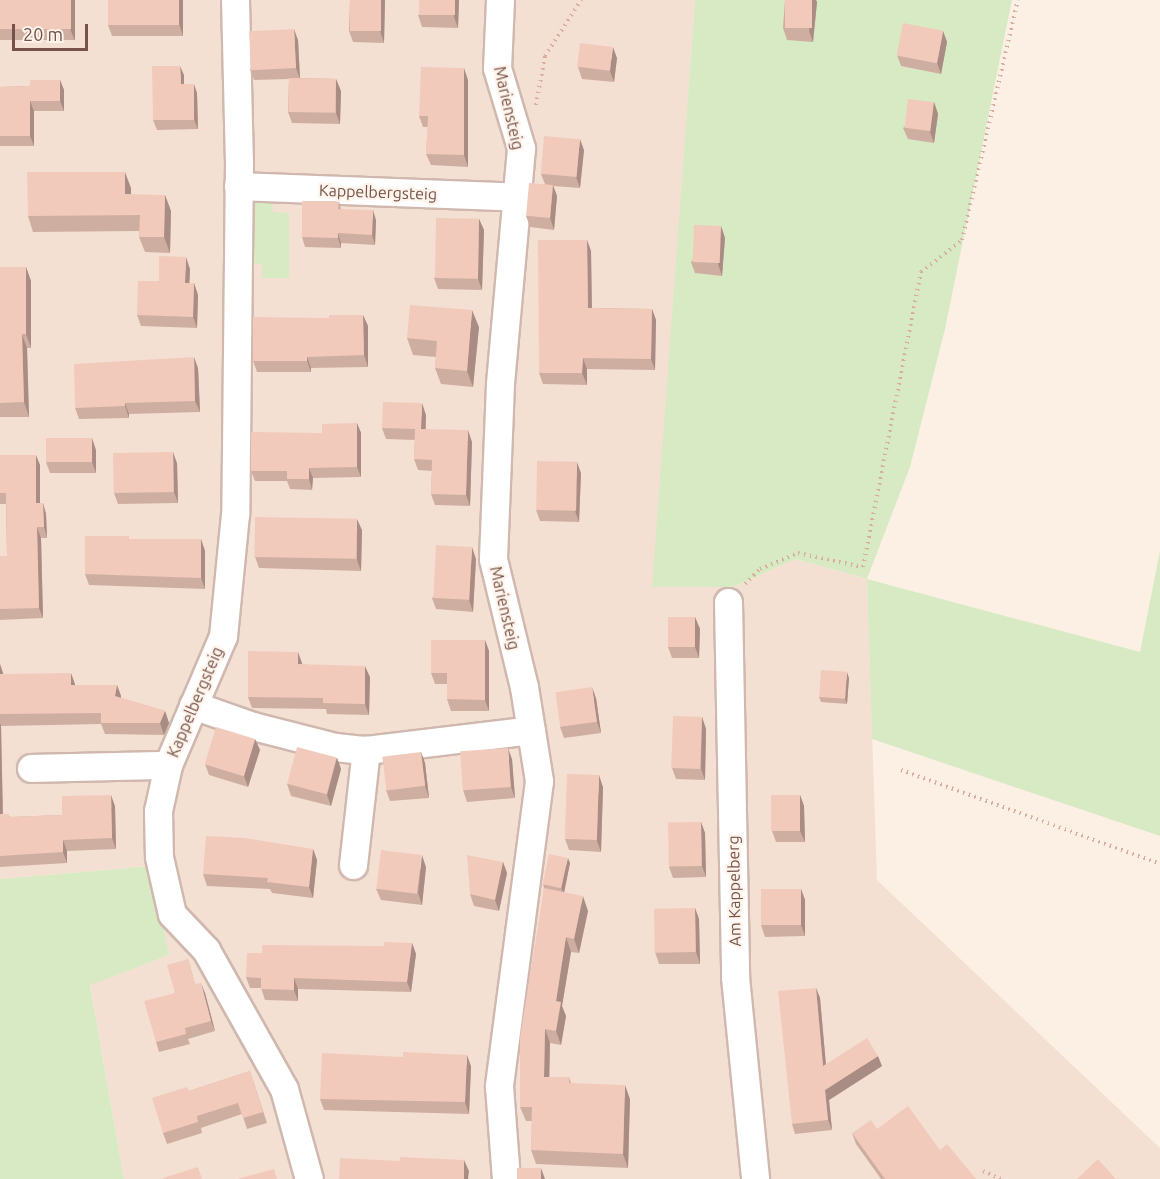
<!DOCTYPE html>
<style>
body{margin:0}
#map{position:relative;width:1160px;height:1179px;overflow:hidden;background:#fcf0e5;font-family:Ubuntu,sans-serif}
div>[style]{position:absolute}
.residential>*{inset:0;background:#f4e0d3}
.green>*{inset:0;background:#d8eac3}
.path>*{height:4px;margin-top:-2px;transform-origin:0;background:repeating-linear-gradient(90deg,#d6ad9f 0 1.5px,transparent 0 6px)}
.roads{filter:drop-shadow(2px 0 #d0b8ae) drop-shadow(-2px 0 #d0b8ae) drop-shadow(0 2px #d0b8ae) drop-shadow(0 -2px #d0b8ae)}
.minor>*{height:27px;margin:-13.5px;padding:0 13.5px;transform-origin:13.5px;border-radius:13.5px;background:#fff}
.wall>*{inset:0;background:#cfaea2;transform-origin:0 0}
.shaded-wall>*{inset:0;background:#a98d84}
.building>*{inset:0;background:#f1cabc;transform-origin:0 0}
span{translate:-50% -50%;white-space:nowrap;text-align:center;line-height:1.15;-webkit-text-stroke:4.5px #fff4eb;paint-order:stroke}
.street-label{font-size:16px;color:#75534a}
.scale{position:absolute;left:12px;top:24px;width:76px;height:27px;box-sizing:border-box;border:3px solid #75534a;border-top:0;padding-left:8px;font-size:18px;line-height:21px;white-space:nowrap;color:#75534a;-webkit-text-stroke:4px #fff4eb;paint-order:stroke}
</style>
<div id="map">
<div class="residential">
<div style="clip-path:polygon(0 0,695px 0,653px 587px,733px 587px,796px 559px,867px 579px,877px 880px,1160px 1148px,1160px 1179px,744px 1179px,742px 1175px,738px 1179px,124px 1179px,90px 984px,169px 955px,150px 866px,0 879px)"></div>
</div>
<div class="green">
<div style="clip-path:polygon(695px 0,1012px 0,945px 329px,910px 467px,867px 579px,1140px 652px,1160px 551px,1160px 836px,872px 739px,867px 579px,796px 559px,733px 587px,652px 587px)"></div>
<div style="clip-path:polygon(272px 195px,273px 212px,289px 213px,289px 278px,262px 278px,262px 264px,245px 263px,246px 201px)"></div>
<div style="clip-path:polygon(151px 866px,169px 955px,90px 985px,124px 1179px,0 1179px,0 879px)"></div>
</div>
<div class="path">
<div style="left:536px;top:105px;width:50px;rotate:-79.6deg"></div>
<div style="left:545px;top:56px;width:67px;rotate:-57.3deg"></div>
<div style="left:745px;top:584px;width:21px;rotate:-45deg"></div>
<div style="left:760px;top:569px;width:41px;rotate:-22.8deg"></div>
<div style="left:798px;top:553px;width:66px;rotate:12.2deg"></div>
<div style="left:863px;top:567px;width:301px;rotate:-78.9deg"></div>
<div style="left:921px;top:272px;width:52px;rotate:-38deg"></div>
<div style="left:962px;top:240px;width:246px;rotate:-76.9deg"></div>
<div style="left:901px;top:770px;width:276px;rotate:19.9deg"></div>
<div style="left:983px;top:1171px;width:20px;rotate:24deg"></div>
</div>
<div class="roads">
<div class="minor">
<div style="left:235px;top:0;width:161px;rotate:88.6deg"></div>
<div style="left:239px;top:161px;width:353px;rotate:90.6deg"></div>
<div style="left:235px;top:514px;width:123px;rotate:95.6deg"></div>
<div style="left:223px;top:636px;width:140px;rotate:113.1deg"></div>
<div style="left:168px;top:765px;width:47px;rotate:102.3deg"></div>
<div style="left:158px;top:811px;width:46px;rotate:88.8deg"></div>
<div style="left:159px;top:857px;width:58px;rotate:77.2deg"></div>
<div style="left:172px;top:914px;width:50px;rotate:46.6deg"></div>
<div style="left:206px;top:950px;width:159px;rotate:60.7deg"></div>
<div style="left:284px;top:1089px;width:93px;rotate:74.5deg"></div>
<div style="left:500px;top:0;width:68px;rotate:92.5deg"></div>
<div style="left:497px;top:68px;width:84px;rotate:73.3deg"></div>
<div style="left:521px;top:148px;width:237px;rotate:95.1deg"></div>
<div style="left:500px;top:384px;width:175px;rotate:92.3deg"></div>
<div style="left:493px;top:559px;width:132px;rotate:76.4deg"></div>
<div style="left:524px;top:687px;width:95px;rotate:80.9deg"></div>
<div style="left:539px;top:781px;width:308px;rotate:97.5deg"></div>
<div style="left:499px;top:1086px;width:93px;rotate:85.7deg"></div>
<div style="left:238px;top:186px;width:280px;rotate:2.2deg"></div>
<div style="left:728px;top:602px;width:375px;rotate:88.9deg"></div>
<div style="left:735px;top:977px;width:203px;rotate:84.3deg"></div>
<div style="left:193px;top:705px;width:64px;rotate:19.3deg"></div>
<div style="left:253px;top:726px;width:85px;rotate:14.4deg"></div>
<div style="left:335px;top:747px;width:31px;rotate:6deg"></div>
<div style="left:366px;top:750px;width:166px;rotate:-6.9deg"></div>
<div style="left:31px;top:768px;width:137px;rotate:-1.3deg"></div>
<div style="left:353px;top:865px;width:116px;rotate:-83.6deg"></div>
</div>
</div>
<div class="wall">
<div style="left:0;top:0;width:75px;height:40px"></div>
<div style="clip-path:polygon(108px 0,183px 0,183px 36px,112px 36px,108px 25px)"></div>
<div style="clip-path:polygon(350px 0,385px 0,384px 43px,353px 42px,349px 31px)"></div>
<div style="clip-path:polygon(459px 0,458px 28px,422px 27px,418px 15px)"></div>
<div style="clip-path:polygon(785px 0,816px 0,817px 2px,813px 42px,787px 40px,783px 28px)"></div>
<div style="clip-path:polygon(943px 31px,947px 42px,941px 74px,901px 66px,897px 55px)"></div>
<div style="clip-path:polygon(298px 40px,300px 78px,336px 79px,341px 91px,340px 124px,292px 123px,288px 112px,289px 79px,254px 80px,250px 69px)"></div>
<div style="clip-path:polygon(617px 58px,614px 82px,582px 79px,578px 67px)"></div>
<div style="clip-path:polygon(184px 75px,184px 84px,197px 93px,198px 129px,157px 130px,153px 120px)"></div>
<div style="clip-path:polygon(60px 80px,64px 90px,64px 111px,34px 111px,34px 146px,0 146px,0 87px,30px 86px)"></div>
<div style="clip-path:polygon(468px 80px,468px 167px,431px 165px,426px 154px,428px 127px,423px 127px,419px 116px)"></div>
<div style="clip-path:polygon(934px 102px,938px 114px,934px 143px,908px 139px,903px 128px)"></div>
<div style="clip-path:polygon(584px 150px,580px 188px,553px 186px,557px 196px,554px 230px,530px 227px,526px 216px,545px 184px,541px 174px)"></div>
<div style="clip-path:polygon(131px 188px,131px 195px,165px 195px,171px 211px,170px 253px,145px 252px,139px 237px,139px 231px,33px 232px,28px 216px)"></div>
<div style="clip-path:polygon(339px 201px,341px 209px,376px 220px,375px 245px,341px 243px,341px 248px,305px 247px,302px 237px)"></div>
<div style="clip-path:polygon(479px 219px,484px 230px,482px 290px,438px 289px,434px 278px)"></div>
<div style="clip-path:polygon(721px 226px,725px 238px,722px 276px,695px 273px,691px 262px)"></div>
<div style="clip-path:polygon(587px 240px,591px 251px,592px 308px,652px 309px,656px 320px,655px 370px,587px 369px,587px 385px,543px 384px,539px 373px)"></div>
<div style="clip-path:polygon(0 267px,26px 267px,31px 281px,31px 348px,27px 348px,29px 417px,0 417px)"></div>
<div style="clip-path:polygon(190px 269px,189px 283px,194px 283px,198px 295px,197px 328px,141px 326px,137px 315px,159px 281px)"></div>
<div style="clip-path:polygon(363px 315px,368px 326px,368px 367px,311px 368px,311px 372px,257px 372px,253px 361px,329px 318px)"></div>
<div style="clip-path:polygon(479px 327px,473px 387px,441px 384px,435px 368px,436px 357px,413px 355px,407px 338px)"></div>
<div style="clip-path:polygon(198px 368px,200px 412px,129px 414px,129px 418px,79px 419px,75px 408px)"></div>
<div style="clip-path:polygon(426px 415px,426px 429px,472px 442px,470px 506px,435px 505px,431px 494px,432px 471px,418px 470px,414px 459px,415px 440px,386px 439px,382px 428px)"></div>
<div style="clip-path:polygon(357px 423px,361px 433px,361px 477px,313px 478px,312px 490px,290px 489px,287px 481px,255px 481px,251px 471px,322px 433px)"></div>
<div style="clip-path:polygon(96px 450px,96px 473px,50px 473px,46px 462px)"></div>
<div style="clip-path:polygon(0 455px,40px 465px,40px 503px,43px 503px,46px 514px,47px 538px,41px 538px,43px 618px,0 620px,0 556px,7px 556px,6px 504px,0 504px)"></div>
<div style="clip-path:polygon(177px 463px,178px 503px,118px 504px,114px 493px)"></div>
<div style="clip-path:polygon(581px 473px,579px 522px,540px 521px,536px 510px)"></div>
<div style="clip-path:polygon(362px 530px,361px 571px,259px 568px,255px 557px)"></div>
<div style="clip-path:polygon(130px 539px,201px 539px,205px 551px,205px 589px,89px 585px,85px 574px)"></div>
<div style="clip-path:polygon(476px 559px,473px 612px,436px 609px,432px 598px)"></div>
<div style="clip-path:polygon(695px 617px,700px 629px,699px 658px,672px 658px,668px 647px)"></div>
<div style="clip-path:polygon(485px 640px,489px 651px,489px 711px,451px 711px,447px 699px,447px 684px,435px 684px,431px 673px)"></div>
<div style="clip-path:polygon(302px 663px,302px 664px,370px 677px,369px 715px,327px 714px,326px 709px,252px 708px,248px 697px)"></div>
<div style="clip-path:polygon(0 664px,3px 674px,75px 685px,117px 685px,121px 696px,121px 698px,165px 711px,169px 723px,164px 735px,105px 734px,101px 724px,1px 726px,3px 814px,11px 817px,62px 815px,115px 806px,116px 849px,67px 851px,67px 863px,0 867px)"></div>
<div style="clip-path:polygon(849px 678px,847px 704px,821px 702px,819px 697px)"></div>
<div style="clip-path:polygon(596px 698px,601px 733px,564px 738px,560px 727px)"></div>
<div style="clip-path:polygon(702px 717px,706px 729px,705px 780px,676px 779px,672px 768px)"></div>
<div style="clip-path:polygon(255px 739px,260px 750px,248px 787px,209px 775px,205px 764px)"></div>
<div style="clip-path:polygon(421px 752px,425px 763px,429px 798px,390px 801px,386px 790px)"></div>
<div style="clip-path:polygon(337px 758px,341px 769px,331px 806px,291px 796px,287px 784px)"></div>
<div style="clip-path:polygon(512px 759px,515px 798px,467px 802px,463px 790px)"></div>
<div style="clip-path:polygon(603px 787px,601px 852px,569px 850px,565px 839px)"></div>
<div style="clip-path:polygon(800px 795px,804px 806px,805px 842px,776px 842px,772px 831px)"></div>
<div style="clip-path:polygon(701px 822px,705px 833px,706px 877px,673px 878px,669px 867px)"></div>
<div style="clip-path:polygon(313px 849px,317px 860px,313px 898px,272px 893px,270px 889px,207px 886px,203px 874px)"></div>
<div style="clip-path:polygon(503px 862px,507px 873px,499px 911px,474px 906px,470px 894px)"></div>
<div style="clip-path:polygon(570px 863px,564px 892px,588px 911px,579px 953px,571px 952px,562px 1006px,566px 1016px,561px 1045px,550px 1043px,549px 1077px,569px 1077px,571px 1083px,630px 1099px,628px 1168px,536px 1164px,531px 1150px,532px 1121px,526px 1121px,520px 1107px,544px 888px,543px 884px)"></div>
<div style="clip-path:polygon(426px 867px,422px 905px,381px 900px,376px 889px)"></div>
<div style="clip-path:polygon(801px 889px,805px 900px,805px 936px,765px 937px,761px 925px)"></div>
<div style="clip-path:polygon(695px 908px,699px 919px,700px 964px,659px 964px,655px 952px)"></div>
<div style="clip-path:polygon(412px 943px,416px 954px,411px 992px,298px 989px,298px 1001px,265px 1000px,261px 988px,250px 988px,246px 977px,262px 953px,384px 946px)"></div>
<div style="clip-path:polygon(188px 959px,195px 984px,205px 993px,215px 1031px,188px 1039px,190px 1044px,159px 1052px,156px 1042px)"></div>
<div style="clip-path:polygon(816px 988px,820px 998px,826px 1065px,882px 1066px,829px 1100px,832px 1130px,795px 1134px,792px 1124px)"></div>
<div style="clip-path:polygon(403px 1057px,471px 1066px,469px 1114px,324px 1110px,320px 1099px)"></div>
<div style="clip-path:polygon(250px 1071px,267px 1123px,247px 1129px,242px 1114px,201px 1128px,202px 1133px,167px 1144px,163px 1133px,189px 1091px)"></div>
<div style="clip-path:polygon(877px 1129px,940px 1150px,976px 1179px,881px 1179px,856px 1144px,852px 1133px)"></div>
</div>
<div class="shaded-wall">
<div style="clip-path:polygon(71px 0,75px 0,75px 41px,70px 29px)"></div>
<div style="clip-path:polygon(179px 0,183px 0,183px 36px,179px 24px)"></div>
<div style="clip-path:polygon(381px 0,385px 0,384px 43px,380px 31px)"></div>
<div style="clip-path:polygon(455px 0,459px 0,458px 28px,454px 17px)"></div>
<div style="clip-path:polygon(812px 0,816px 0,817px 2px,813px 42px,809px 31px)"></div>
<div style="clip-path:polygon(294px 29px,298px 40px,300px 79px,296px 68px)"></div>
<div style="clip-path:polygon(943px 31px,947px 42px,941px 74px,937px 63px)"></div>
<div style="clip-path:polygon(613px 47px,617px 58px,614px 82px,610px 71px)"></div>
<div style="clip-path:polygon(180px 66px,184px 75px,184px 93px,181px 84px)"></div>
<div style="clip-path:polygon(464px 68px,468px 80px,468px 167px,464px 155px)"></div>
<div style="clip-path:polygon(336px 79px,341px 91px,340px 124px,336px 113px)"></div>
<div style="clip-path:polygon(60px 80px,64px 90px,64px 111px,60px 101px)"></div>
<div style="clip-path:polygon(194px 84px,197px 93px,198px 129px,194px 120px)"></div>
<div style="clip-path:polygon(30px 101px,34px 111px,34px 146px,30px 136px)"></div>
<div style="clip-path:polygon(934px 102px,938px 114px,934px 143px,930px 132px)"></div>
<div style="clip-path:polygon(580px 139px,584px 150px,580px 188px,576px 177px)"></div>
<div style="clip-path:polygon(125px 172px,131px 188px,131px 210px,125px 194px)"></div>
<div style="clip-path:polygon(553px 185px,557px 196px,554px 230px,550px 218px)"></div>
<div style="clip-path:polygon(165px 195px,171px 211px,170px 253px,164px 237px)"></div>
<div style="clip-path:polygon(373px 210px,376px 220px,375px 245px,372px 235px)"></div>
<div style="clip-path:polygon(479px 219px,484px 230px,482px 290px,478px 279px)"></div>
<div style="clip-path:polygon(721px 226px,725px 238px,722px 276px,718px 264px)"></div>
<div style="clip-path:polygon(338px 233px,341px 243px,341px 248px,338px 238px)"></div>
<div style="clip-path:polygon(587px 240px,591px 251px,592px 319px,588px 308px)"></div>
<div style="clip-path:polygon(186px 257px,190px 269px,189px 294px,185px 283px)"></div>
<div style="clip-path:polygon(26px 267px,31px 281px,31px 348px,26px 334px)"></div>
<div style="clip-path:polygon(194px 283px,198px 295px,197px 328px,193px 317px)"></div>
<div style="clip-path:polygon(652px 309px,656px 320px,655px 370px,651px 359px)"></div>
<div style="clip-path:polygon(472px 310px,479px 327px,473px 387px,467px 371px)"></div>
<div style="clip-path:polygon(363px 315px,368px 326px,368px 367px,364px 355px)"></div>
<div style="clip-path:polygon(22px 334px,27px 348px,29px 417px,24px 402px)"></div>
<div style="clip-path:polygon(194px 357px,198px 368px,200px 412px,195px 401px)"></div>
<div style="clip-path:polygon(307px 357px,311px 368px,311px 372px,307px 361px)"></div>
<div style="clip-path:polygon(583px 358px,587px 369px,587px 385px,582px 373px)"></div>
<div style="clip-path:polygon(125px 403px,129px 414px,129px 418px,125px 406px)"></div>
<div style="clip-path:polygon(422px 403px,426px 415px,425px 440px,421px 429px)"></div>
<div style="clip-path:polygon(357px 423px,361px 433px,361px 477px,357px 467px)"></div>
<div style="clip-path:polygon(468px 430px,472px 442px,470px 506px,466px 495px)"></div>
<div style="clip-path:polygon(92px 438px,96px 450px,96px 473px,92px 462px)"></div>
<div style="clip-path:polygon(173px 452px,177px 463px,178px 503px,174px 492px)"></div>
<div style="clip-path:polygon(36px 455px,40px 465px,40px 514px,36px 503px)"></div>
<div style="clip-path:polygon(577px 462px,581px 473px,579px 522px,575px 511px)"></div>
<div style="clip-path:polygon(309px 468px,313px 478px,312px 490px,309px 479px)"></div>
<div style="clip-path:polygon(43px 503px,46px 514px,47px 538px,44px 527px)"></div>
<div style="clip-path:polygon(357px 519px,362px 530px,361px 571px,357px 560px)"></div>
<div style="clip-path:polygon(37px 527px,41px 538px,43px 618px,39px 608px)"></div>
<div style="clip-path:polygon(201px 539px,205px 551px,205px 589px,201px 578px)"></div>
<div style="clip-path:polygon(472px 547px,476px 559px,473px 612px,469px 600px)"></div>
<div style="clip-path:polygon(695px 617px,700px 629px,699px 658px,695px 647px)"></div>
<div style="clip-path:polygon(485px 640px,489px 651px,489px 711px,485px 700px)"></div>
<div style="clip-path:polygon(298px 652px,302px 663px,302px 675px,298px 664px)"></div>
<div style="clip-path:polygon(0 664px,4px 676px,0 674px)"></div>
<div style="clip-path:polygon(365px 666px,370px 677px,369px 715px,365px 704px)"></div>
<div style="clip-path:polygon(847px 672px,849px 678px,847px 704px,845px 699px)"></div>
<div style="clip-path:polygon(71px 673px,75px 684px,75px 696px,71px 685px)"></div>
<div style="clip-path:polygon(117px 685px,121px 696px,119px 708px,115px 696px)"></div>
<div style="clip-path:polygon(592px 687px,596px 698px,601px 733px,597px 722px)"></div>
<div style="clip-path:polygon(165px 711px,169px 723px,164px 735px,160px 723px)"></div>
<div style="clip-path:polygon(702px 717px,706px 729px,705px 780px,701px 769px)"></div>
<div style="clip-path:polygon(0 723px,1px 726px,3px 825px,0 816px)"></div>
<div style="clip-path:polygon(255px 739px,260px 750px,248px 787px,244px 776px)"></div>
<div style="clip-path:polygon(508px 748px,512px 759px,515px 798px,511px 787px)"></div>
<div style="clip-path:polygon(421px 752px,425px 763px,429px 798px,425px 786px)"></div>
<div style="clip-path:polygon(337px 758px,341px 769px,331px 806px,327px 795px)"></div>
<div style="clip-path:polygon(599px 775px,603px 787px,601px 852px,597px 841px)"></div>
<div style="clip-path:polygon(111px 795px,115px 806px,116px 849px,112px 838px)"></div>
<div style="clip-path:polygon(800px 795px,804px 806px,805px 842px,800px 831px)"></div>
<div style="clip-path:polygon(701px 822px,705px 833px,706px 877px,702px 866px)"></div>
<div style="clip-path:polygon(63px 840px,67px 851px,67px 863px,63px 852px)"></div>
<div style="clip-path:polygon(313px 849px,317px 860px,313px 898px,309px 887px)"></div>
<div style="clip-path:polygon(422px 855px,426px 867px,422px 905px,418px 893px)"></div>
<div style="clip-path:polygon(568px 858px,570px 863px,564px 893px,561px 888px)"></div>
<div style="clip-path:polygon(503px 862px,507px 873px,499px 911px,495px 900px)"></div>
<div style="clip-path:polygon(801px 889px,805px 900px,805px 936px,801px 925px)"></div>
<div style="clip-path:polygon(583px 896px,588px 911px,579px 953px,574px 939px)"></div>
<div style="clip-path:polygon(695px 908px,699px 919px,700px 964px,696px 952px)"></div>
<div style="clip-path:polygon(566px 937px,571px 952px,562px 1006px,566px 1016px,561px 1045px,556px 1031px,556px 1001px)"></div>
<div style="clip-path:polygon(412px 943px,416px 954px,411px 992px,407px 982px)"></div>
<div style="clip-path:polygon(294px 978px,298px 989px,298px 1001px,294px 990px)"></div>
<div style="clip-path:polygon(201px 983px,205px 993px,215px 1031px,211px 1021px)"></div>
<div style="clip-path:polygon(816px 988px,820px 998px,827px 1077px,823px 1066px)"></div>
<div style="clip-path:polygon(545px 1029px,550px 1043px,549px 1091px,544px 1077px)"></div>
<div style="clip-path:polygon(467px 1055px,471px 1066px,469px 1114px,465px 1102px)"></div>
<div style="clip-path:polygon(878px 1056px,882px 1066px,829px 1100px,832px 1130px,828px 1120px,825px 1090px)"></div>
<div style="clip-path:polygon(625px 1085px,630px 1099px,628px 1168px,623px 1154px)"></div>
<div style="clip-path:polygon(464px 1160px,469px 1171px,468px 1179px,464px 1179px)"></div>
<div style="clip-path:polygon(541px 1168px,545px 1179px,541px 1179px)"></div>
</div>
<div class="building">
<div style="left:0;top:0;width:71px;height:29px"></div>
<div style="left:108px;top:0;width:71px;height:25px"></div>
<div style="left:350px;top:0;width:31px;height:31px"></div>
<div style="left:419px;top:0;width:36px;height:15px"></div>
<div style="left:785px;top:0;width:27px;height:28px"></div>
<div style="left:903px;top:23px;width:41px;height:33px;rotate:11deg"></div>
<div style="left:294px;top:29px;width:39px;height:45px;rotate:87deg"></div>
<div style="left:580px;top:43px;width:33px;height:24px;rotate:7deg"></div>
<div style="clip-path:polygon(152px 66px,180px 66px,181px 84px,194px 84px,194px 120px,153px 120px)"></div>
<div style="clip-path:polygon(421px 67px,464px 68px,464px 155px,426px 154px,428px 116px,419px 116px)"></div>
<div style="left:289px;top:78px;width:47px;height:34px;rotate:1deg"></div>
<div style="clip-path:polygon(30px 80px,60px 80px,60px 101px,30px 101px,30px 136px,0 136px,0 87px,30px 86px)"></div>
<div style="left:908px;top:99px;width:26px;height:29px;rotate:7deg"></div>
<div style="left:544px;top:136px;width:36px;height:38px;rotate:5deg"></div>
<div style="clip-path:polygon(27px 172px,125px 172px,125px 194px,165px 195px,164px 237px,139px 237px,140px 215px,28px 216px)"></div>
<div style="left:529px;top:183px;width:24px;height:33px;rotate:5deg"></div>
<div style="clip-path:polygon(302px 201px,339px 201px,338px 209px,373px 210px,372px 235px,338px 233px,338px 238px,302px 237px)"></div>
<div style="left:436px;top:218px;width:43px;height:60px;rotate:1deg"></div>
<div style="left:694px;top:225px;width:27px;height:37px;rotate:2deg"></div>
<div style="clip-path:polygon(538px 240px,587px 240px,588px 308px,652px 309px,651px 359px,583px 358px,582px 373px,539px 373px)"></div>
<div style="clip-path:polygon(159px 256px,186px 257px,185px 283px,194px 283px,193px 317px,137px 315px,138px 281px,159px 281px)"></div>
<div style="clip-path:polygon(0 267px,26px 267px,26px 334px,22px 334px,24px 402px,0 403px)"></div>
<div style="clip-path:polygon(410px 305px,472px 310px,467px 371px,435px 368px,437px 341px,407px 338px)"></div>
<div style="clip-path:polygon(329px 315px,363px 315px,364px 355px,307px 357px,307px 361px,253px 361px,253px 317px,329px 318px)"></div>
<div style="clip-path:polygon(194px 357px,195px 401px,125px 403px,125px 406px,75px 408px,74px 364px)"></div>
<div style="clip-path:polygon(383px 402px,422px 403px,421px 429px,468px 430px,466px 495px,431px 494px,432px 460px,414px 459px,415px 429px,382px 428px)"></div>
<div style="clip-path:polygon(357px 423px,357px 467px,309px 468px,309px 479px,287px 479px,287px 471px,251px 471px,251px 432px,322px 433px,322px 424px)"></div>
<div style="left:46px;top:438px;width:46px;height:24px"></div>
<div style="left:173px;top:452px;width:40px;height:60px;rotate:89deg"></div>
<div style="clip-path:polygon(0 455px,36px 455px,36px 503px,43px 503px,44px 527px,37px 527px,39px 608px,0 609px,0 556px,7px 556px,6px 493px,0 493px)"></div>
<div style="left:537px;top:461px;width:40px;height:49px;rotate:1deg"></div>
<div style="left:255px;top:517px;width:102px;height:40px;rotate:1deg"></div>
<div style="clip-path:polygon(85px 536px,129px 536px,129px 539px,201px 539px,201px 578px,85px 574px)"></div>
<div style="left:436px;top:545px;width:36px;height:53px;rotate:3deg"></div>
<div style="left:668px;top:617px;width:27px;height:30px"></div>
<div style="clip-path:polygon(431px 640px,485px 640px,485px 700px,447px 699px,447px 673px,431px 673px)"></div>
<div style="clip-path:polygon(248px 651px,298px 652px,298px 664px,365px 666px,365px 704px,323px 703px,323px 698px,248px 697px)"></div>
<div style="left:821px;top:670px;width:26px;height:27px;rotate:4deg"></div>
<div style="clip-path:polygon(71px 673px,71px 685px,117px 685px,115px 696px,165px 711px,160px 723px,101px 723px,101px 713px,0 714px,0 674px)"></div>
<div style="left:592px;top:687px;width:35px;height:37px;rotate:82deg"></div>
<div style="left:673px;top:716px;width:29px;height:52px;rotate:2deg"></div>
<div style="left:216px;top:727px;width:41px;height:39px;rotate:17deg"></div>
<div style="left:297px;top:747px;width:41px;height:38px;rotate:15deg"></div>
<div style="left:508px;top:748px;width:39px;height:48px;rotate:86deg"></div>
<div style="left:421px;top:752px;width:34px;height:39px;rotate:83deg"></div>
<div style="left:567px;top:774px;width:32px;height:65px;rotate:2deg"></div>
<div style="clip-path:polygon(111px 795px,112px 838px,63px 840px,63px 852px,0 856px,0 814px,9px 814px,9px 817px,62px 815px,62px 796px)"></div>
<div style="left:771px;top:795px;width:29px;height:36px"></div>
<div style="left:701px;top:822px;width:44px;height:33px;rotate:89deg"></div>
<div style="clip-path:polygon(206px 836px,245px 838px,313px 849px,309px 887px,267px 882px,268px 878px,203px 874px)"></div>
<div style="left:381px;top:850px;width:41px;height:39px;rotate:7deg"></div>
<div style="left:549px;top:854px;width:19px;height:31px;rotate:12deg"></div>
<div style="clip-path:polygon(467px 855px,503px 862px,495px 900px,470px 894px)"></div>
<div style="clip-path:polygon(544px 888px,583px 896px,574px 939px,566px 937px,556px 1001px,561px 1002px,556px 1031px,545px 1029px,544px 1077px,569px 1077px,569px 1083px,625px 1085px,623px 1154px,531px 1150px,532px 1107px,520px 1107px,520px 1038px)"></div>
<div style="left:761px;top:889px;width:40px;height:36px"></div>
<div style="left:695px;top:908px;width:44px;height:41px;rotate:89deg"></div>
<div style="clip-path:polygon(384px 942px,412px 943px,407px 982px,294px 978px,294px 990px,261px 989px,261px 978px,246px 977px,247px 953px,262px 953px,262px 945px,384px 946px)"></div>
<div style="clip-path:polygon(188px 959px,195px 984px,201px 983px,211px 1021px,185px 1028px,186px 1034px,156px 1042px,144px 1001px,175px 993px,167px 965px)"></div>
<div style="clip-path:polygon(816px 988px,823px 1066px,867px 1038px,878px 1056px,825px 1090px,828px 1120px,792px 1124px,778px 991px)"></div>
<div style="clip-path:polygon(403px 1052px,467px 1055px,465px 1102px,320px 1099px,322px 1053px,403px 1057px)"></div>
<div style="clip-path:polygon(250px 1071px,263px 1112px,243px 1118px,238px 1103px,197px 1116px,198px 1122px,163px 1133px,152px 1098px,187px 1087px,189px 1091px)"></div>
<div style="clip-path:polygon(908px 1106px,940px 1150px,947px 1144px,976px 1179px,885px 1179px,852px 1133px,871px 1120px,877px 1129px)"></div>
<div style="clip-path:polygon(400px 1157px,464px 1160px,464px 1179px,339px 1179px,340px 1158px,400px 1161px)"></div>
<div style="clip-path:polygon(1098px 1159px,1116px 1179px,1077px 1179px)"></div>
<div style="clip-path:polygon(198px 1167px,202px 1179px,164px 1179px,163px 1178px)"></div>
<div style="left:517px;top:1168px;width:24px;height:11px"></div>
<div style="clip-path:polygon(274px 1169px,277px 1179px,237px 1179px)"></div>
</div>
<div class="street-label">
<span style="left:509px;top:108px;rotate:77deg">Mariensteig</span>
<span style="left:378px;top:192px;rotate:2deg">Kappelbergsteig</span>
<span style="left:505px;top:608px;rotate:77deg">Mariensteig</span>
<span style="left:195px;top:702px;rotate:-67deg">Kappelbergsteig</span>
<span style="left:734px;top:891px;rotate:-91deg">Am Kappelberg</span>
</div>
<div class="scale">20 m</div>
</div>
